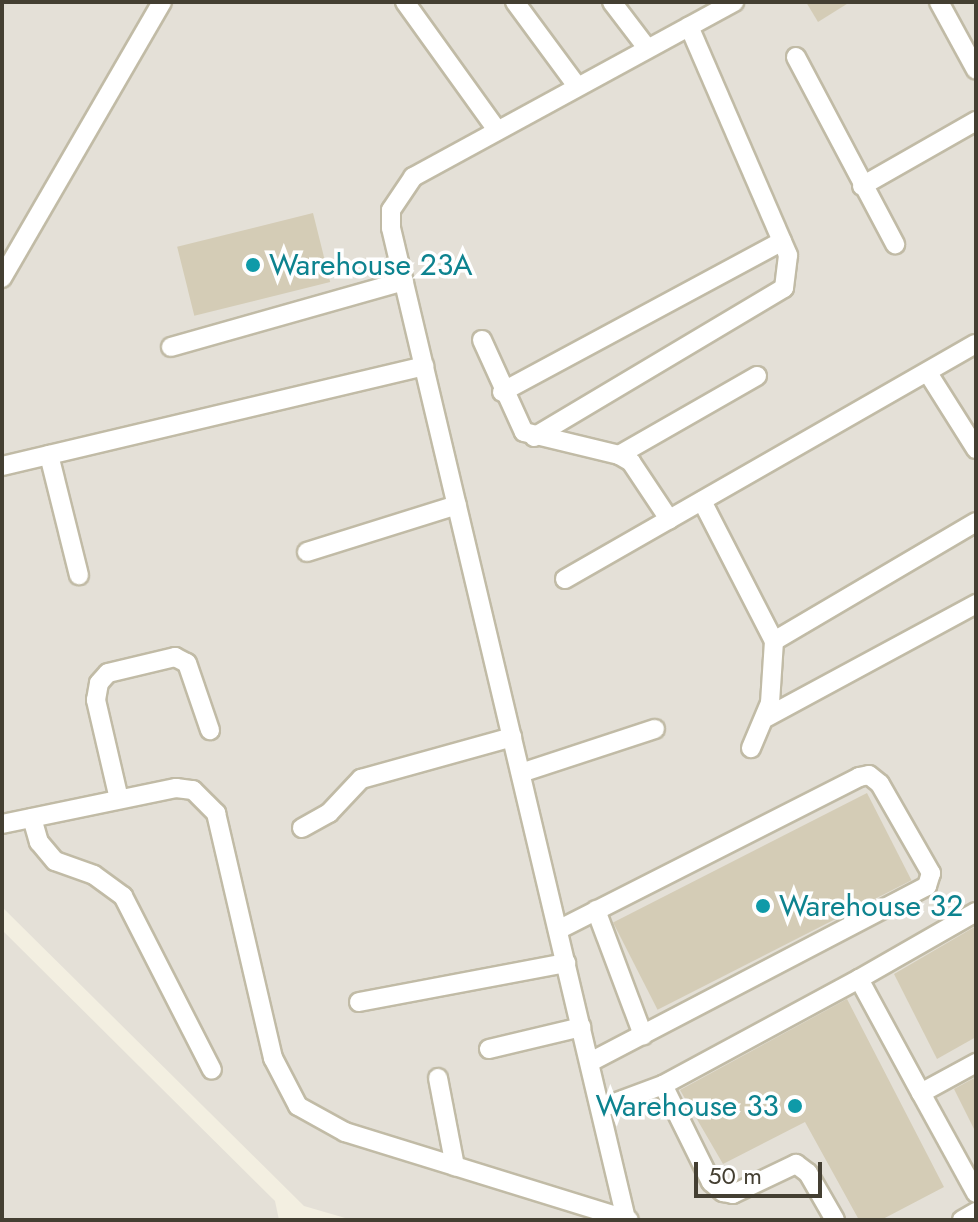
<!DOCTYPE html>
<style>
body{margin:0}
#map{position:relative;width:978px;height:1222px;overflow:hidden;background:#f3efe1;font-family:Jost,sans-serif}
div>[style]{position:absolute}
.industrial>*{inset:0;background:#e4e0d7}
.building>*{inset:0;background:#d4ccb6;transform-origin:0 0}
.roads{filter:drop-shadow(2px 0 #c1bba6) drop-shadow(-2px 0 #c1bba6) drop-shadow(0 2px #c1bba6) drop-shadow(0 -2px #c1bba6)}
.minor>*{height:18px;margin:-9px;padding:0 9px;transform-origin:9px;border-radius:9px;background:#fff}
.dots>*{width:22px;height:22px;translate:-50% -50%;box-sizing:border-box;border:4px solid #fff;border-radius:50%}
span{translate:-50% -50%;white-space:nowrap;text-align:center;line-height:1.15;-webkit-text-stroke:7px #fff;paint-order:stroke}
.culture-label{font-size:30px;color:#0d838f}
.left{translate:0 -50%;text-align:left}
.right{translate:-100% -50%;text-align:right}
.frame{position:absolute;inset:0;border:4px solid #443f32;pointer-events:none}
.scale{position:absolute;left:694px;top:1162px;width:128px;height:36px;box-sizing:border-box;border:4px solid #443f32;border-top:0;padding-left:10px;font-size:24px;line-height:28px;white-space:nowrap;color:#443f32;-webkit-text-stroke:6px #fff;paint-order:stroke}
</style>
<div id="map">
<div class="industrial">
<div style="clip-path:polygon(2px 2px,976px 2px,976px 1220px,352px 1220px,304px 1206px,2px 907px)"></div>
<div style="clip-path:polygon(2px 930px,275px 1201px,279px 1220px,2px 1220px)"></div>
</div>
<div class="building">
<div style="clip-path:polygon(806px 2px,850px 2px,818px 22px)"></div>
<div style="left:313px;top:213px;width:71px;height:140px;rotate:76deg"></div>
<div style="left:867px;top:793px;width:98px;height:285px;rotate:63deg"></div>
<div style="clip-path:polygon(976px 926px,976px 1037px,937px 1059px,894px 974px)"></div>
<div style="clip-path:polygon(847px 999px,944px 1187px,881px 1220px,859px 1220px,805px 1122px,723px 1164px,680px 1090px)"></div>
<div style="clip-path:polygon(976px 1077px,976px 1133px,954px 1089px)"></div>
</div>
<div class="roads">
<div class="minor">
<div style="left:405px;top:2px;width:158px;rotate:54.3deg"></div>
<div style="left:515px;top:2px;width:104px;rotate:53.6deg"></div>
<div style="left:612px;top:2px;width:58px;rotate:52.7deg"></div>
<div style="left:939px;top:2px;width:77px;rotate:61.4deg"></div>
<div style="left:796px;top:57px;width:212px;rotate:62.1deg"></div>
<div style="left:862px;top:186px;width:131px;rotate:-29.7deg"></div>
<div style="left:2px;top:278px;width:319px;rotate:-59.9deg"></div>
<div style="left:482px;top:340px;width:101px;rotate:65.5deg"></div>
<div style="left:524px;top:432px;width:98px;rotate:13.6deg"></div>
<div style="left:619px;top:455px;width:14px;rotate:30deg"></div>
<div style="left:631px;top:462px;width:69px;rotate:56.3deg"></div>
<div style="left:171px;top:347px;width:242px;rotate:-15.8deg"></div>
<div style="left:928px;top:373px;width:90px;rotate:57.7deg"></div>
<div style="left:502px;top:392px;width:318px;rotate:-28.3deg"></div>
<div style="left:534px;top:437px;width:291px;rotate:-30.8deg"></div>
<div style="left:784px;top:288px;width:33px;rotate:-83deg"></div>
<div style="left:788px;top:255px;width:249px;rotate:-113.4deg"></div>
<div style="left:49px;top:455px;width:124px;rotate:76deg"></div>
<div style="left:619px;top:455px;width:159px;rotate:-29.8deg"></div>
<div style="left:2px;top:466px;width:434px;rotate:-13.3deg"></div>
<div style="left:702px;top:501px;width:157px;rotate:62.8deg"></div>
<div style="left:774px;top:641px;width:62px;rotate:93.7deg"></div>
<div style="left:770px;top:703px;width:49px;rotate:112.9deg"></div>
<div style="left:307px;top:552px;width:157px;rotate:-17.4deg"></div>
<div style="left:565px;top:579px;width:473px;rotate:-29.8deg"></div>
<div style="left:774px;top:641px;width:234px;rotate:-30.5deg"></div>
<div style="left:767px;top:717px;width:238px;rotate:-28.4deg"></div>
<div style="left:521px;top:773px;width:141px;rotate:-18.2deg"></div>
<div style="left:119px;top:799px;width:102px;rotate:-103.1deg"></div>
<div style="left:96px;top:700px;width:17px;rotate:-80deg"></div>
<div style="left:99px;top:683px;width:13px;rotate:-48deg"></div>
<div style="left:108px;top:673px;width:69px;rotate:-13.4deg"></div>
<div style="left:175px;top:657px;width:13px;rotate:27deg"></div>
<div style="left:187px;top:663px;width:71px;rotate:71.1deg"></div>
<div style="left:32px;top:818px;width:25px;rotate:74deg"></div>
<div style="left:39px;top:842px;width:25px;rotate:50deg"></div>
<div style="left:55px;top:861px;width:41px;rotate:19.7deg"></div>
<div style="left:94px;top:875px;width:36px;rotate:36deg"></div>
<div style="left:123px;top:896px;width:195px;rotate:62.9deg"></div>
<div style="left:2px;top:824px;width:178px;rotate:-11.7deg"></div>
<div style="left:176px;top:788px;width:17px;rotate:7deg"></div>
<div style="left:193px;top:790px;width:33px;rotate:45deg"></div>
<div style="left:216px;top:813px;width:252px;rotate:76.9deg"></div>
<div style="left:273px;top:1058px;width:54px;rotate:62.5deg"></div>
<div style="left:298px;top:1106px;width:54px;rotate:29deg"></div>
<div style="left:345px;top:1132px;width:297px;rotate:17.2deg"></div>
<div style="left:302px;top:828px;width:31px;rotate:-29deg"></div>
<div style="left:329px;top:813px;width:47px;rotate:-46.7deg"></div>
<div style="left:361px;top:779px;width:157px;rotate:-15.5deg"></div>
<div style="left:596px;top:910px;width:134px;rotate:69.4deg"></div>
<div style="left:558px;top:930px;width:338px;rotate:-26.9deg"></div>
<div style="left:859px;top:777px;width:10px;rotate:-11deg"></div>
<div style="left:869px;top:775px;width:14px;rotate:39deg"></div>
<div style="left:880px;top:784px;width:103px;rotate:60.2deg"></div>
<div style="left:931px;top:873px;width:14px;rotate:107deg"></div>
<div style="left:927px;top:886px;width:380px;rotate:152.4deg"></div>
<div style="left:859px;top:979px;width:135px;rotate:-29.8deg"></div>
<div style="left:359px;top:1002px;width:211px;rotate:-10.7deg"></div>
<div style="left:489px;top:1049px;width:95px;rotate:-13.4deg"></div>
<div style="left:438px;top:1078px;width:90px;rotate:79.1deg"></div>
<div style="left:663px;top:1085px;width:108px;rotate:63.7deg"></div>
<div style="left:711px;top:1182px;width:16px;rotate:40deg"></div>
<div style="left:723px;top:1192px;width:10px;rotate:11deg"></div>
<div style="left:733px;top:1194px;width:70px;rotate:-25.5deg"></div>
<div style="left:796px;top:1164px;width:15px;rotate:37deg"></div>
<div style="left:808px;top:1173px;width:54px;rotate:60.1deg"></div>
<div style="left:921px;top:1093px;width:114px;rotate:61.2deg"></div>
<div style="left:601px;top:1108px;width:66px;rotate:-20.4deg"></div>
<div style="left:663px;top:1085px;width:223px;rotate:-28.4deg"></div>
<div style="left:859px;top:979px;width:130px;rotate:61.5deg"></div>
<div style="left:921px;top:1093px;width:63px;rotate:-28.6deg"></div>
<div style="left:626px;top:1219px;width:1018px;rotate:-103.34deg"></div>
<div style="left:391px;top:228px;width:18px;rotate:-90deg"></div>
<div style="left:391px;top:210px;width:40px;rotate:-56deg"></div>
<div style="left:413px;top:177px;width:366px;rotate:-28.6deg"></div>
<div style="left:962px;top:1220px;width:16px;rotate:-30deg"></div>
</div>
</div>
<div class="dots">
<div style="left:253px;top:265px;background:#0f9aa8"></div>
<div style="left:763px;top:906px;background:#0f9aa8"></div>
<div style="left:795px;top:1106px;background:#0f9aa8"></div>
</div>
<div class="culture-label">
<span class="left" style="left:269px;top:265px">Warehouse 23A</span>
<span class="left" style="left:779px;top:906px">Warehouse 32</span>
<span class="right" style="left:779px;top:1106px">Warehouse 33</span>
</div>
<div class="frame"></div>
<div class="scale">50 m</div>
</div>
